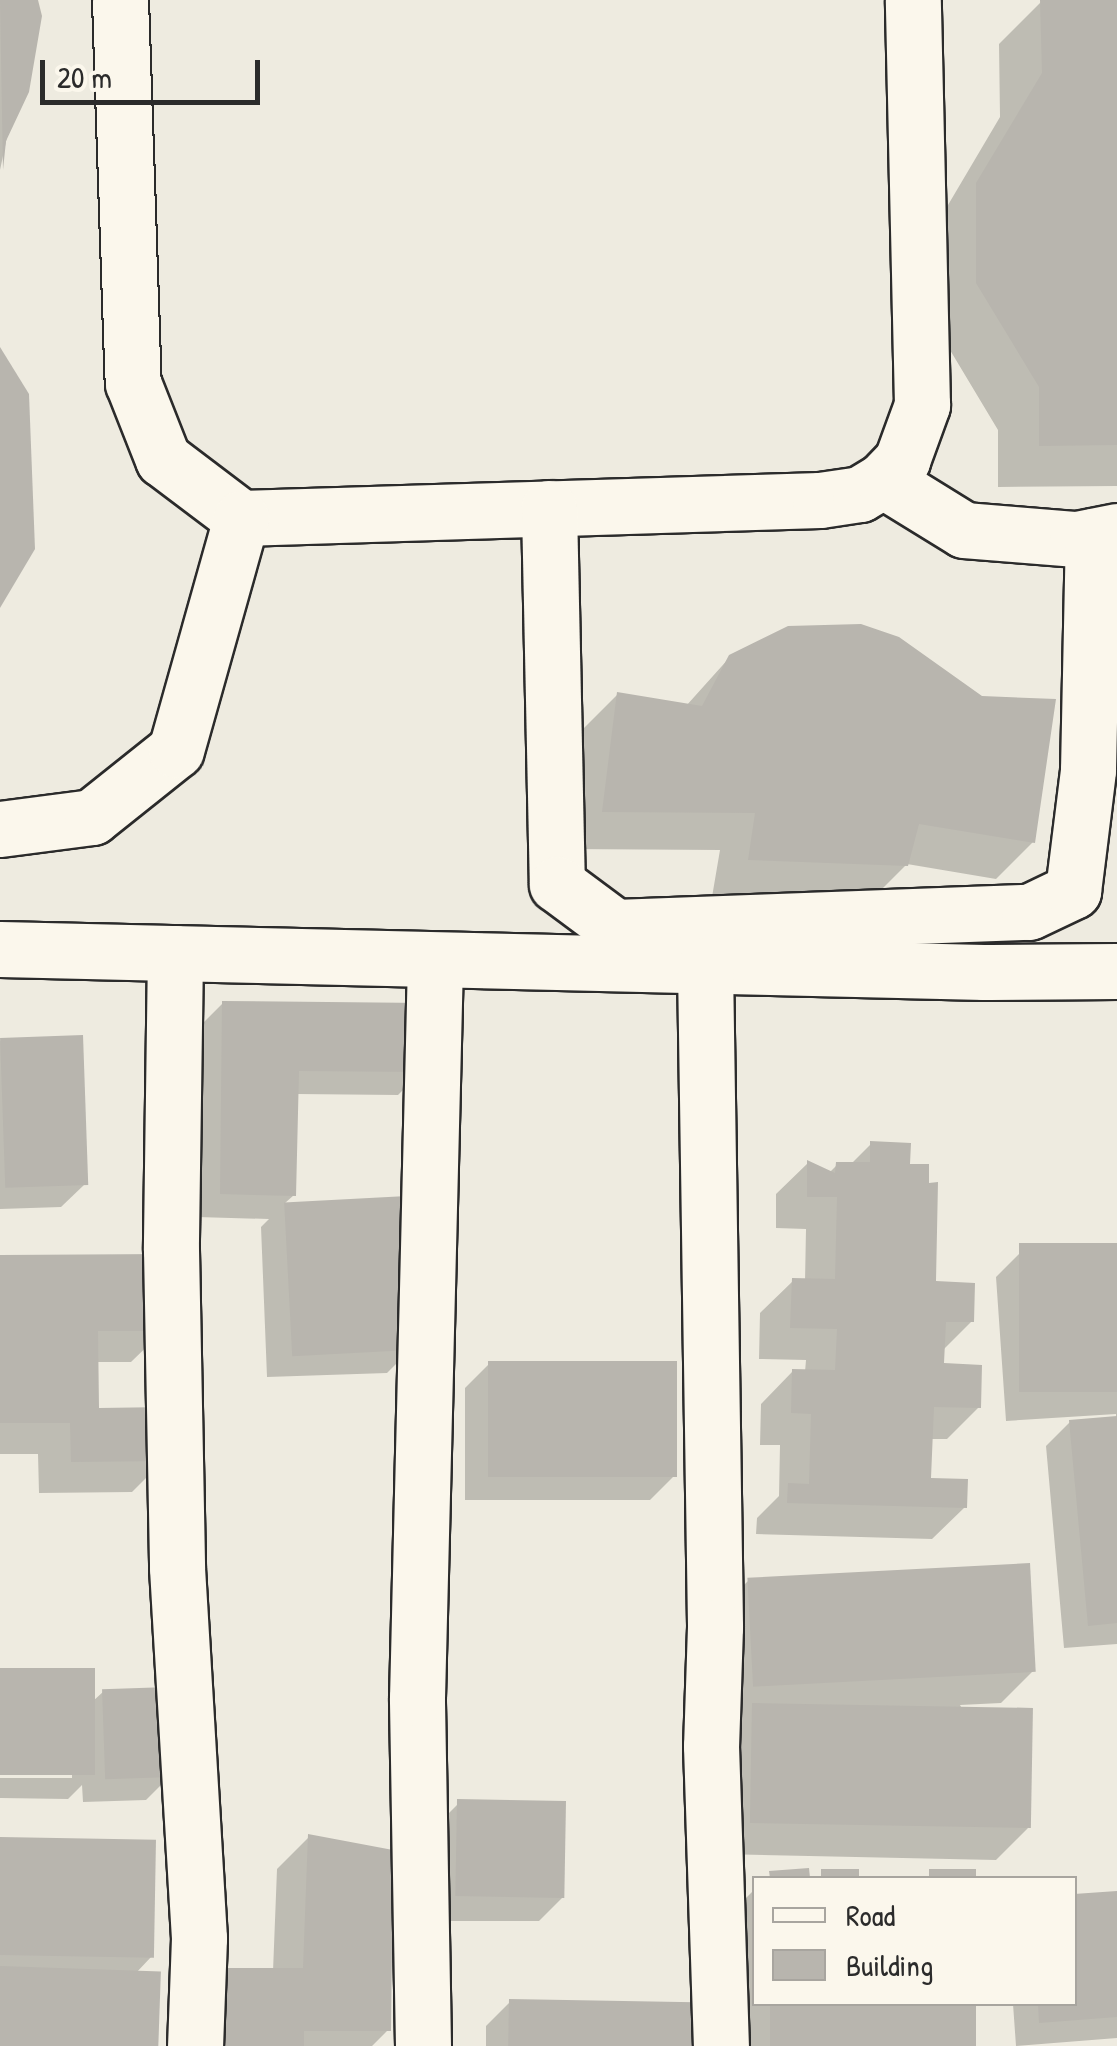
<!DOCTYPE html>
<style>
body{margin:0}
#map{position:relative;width:1117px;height:2046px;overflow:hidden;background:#eeebe0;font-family:"Patrick Hand",sans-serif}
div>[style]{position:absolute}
.shadow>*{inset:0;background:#0003}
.building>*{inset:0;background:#b8b5ae;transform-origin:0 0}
.roads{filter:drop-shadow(2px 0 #2b2b2b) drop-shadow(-2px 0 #2b2b2b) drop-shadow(0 2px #2b2b2b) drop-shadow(0 -2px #2b2b2b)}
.minor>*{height:55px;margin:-27.5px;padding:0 27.5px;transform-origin:27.5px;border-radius:27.5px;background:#fbf7ec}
span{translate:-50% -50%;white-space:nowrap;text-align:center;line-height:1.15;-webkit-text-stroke:10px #fbf7ec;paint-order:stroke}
.legend{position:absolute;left:752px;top:1876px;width:325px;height:130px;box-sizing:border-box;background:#fbf7ec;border:2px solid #a8a59f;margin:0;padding:12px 18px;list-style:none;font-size:30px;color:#2b2b2b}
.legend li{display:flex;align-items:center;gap:20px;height:50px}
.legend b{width:50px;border:2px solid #a8a59f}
.scale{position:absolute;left:40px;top:60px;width:220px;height:45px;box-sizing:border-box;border:5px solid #2b2b2b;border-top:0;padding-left:12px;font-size:30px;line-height:35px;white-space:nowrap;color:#2b2b2b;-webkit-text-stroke:8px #fbf7ec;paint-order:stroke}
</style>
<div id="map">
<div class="shadow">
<div style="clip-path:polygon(0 0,36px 0,0 170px)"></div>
<div style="clip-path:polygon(1117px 1px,1117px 486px,998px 487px,998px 430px,935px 325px,935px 227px,1000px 117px,999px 44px,1041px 2px)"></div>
<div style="clip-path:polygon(730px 657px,982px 698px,1033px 842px,996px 879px,907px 864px,868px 903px,712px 897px,720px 850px,566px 849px,580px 732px,618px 694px,686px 706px)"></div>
<div style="clip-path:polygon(223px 1003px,422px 1071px,398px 1095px,296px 1094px,294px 1195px,285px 1203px,411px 1349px,387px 1373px,267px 1377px,261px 1227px,269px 1219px,197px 1217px,199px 1027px)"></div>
<div style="clip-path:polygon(0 1040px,85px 1184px,61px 1207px,0 1209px)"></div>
<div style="clip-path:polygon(871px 1144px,907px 1166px,934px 1283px,972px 1321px,942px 1351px,941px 1366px,979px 1407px,947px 1439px,930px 1439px,929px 1481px,965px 1507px,932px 1539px,756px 1534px,757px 1518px,779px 1496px,780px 1445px,760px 1445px,761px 1404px,793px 1371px,805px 1372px,806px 1360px,759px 1359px,760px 1313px,793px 1281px,805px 1281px,806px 1229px,776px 1228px,776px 1194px,808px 1163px,829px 1173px,837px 1165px,850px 1165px)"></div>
<div style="clip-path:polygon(1117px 1246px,1117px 1644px,1064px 1648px,1046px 1446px,1070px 1422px,1116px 1418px,1116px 1414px,1006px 1421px,996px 1277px,1020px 1253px)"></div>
<div style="clip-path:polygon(0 1258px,164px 1330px,131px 1362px,96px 1362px,96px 1410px,164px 1460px,132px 1492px,39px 1493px,38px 1454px,0 1454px)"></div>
<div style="clip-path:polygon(489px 1364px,674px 1476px,650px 1500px,465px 1500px,465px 1388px)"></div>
<div style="clip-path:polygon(748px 1581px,1033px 1671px,1001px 1703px,960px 1705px,1028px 1828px,996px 1860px,718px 1854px,720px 1738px,742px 1717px,722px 1718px,716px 1613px)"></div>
<div style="clip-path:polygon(0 1670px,92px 1702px,104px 1691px,170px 1776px,146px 1800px,83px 1802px,82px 1785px,68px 1799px,0 1798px,0 1778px,72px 1778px,72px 1773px,0 1773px)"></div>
<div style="clip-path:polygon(458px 1804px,563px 1897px,539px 1921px,433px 1921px,434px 1828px)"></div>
<div style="clip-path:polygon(309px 1837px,388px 2030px,372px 2046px,172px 2046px,273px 1971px,277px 1869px)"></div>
<div style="clip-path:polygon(0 1840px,152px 1956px,135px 1974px,156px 2046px,0 2046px)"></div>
<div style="clip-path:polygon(754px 1890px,754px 2004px,973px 2004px,973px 2046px,734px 2046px,733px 1911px)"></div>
<div style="clip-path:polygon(1117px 1894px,1117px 2038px,1016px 2046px,1013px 2004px,1074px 2004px)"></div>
<div style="clip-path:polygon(510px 2002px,692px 2046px,486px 2046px,486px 2026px)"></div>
</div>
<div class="building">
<div style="clip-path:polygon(0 0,38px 0,42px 16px,29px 92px,6px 141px,3px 170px)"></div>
<div style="clip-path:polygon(1040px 0,1117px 0,1117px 445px,1039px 446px,1039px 387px,976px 283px,976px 183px,1042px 73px)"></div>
<div style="clip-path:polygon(0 347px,29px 394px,35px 549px,0 608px)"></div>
<div style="clip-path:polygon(861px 624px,899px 637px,982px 696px,1056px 699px,1035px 843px,919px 824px,908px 866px,748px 860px,755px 813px,602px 812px,617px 692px,702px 706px,729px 655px,788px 626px)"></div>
<div style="clip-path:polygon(222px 1001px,425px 1003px,424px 1072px,299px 1071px,296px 1196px,220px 1194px)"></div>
<div style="left:83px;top:1035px;width:150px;height:83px;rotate:88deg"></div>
<div style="clip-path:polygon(870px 1141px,911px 1143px,910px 1164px,929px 1164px,929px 1183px,938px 1182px,936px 1281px,975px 1283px,974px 1322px,946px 1322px,944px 1363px,982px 1365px,981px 1408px,934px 1407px,931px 1478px,968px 1479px,967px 1508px,787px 1503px,788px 1483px,809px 1484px,811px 1414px,791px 1413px,792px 1369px,835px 1370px,837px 1329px,790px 1328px,792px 1278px,835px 1279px,837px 1197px,807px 1197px,807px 1160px,835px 1173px,836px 1162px,870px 1162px)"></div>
<div style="left:407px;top:1196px;width:154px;height:123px;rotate:87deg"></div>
<div style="left:1117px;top:1243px;width:149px;height:98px;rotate:90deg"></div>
<div style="clip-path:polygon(166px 1254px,166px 1331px,98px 1331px,99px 1408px,167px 1407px,167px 1461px,71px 1462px,70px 1423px,0 1423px,0 1255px)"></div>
<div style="left:488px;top:1361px;width:189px;height:116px"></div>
<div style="clip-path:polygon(1117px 1416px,1117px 1623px,1088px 1626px,1069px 1420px)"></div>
<div style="left:1030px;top:1563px;width:109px;height:283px;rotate:87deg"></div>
<div style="left:0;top:1668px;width:95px;height:107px"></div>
<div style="left:169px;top:1687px;width:90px;height:67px;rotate:88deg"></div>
<div style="left:752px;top:1703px;width:281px;height:120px;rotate:1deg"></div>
<div style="left:566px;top:1801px;width:97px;height:109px;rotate:91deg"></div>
<div style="clip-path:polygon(308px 1834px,393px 1850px,391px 2031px,304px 2031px,304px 2046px,204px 2046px,203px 1968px,303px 1968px)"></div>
<div style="left:0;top:1837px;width:156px;height:118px;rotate:1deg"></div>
<div style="clip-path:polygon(809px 1868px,810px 1878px,770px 1878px,769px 1871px)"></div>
<div style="left:821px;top:1869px;width:38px;height:9px"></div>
<div style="left:929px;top:1869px;width:47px;height:9px"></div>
<div style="clip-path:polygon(1117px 1891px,1117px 2017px,1039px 2023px,1038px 2004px,1074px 2004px,1074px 1894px)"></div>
<div style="left:0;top:1966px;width:161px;height:80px;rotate:2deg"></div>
<div style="left:509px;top:1999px;width:186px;height:47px;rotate:1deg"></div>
<div style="left:770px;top:2004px;width:206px;height:42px"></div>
</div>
<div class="roads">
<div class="minor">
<div style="left:120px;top:0;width:383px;rotate:88.1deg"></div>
<div style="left:133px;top:383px;width:82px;rotate:68.5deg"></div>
<div style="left:163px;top:459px;width:98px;rotate:37.1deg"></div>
<div style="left:241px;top:518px;width:579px;rotate:-1.78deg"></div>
<div style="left:820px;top:500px;width:40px;rotate:-8.5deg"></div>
<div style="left:860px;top:494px;width:27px;rotate:-31deg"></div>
<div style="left:883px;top:480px;width:28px;rotate:-46deg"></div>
<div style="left:902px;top:460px;width:59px;rotate:-70deg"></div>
<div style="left:922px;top:405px;width:405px;rotate:-91.3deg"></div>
<div style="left:883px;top:480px;width:95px;rotate:31.7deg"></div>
<div style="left:964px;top:530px;width:113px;rotate:4.6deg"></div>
<div style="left:1077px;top:539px;width:41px;rotate:-11.3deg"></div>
<div style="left:549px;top:508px;width:376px;rotate:88.8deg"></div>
<div style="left:557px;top:884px;width:72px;rotate:36.6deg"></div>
<div style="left:615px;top:927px;width:414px;rotate:-2.1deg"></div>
<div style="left:1029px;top:912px;width:49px;rotate:-25.5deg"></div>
<div style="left:1073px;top:891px;width:122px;rotate:-82.9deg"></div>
<div style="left:1088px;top:770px;width:234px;rotate:-88.8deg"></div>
<div style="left:0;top:829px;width:93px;rotate:-7.4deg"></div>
<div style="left:92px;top:817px;width:107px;rotate:-38.6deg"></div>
<div style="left:176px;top:750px;width:241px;rotate:-74.3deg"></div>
<div style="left:0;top:949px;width:984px;rotate:1.34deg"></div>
<div style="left:984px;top:972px;width:133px;rotate:-0.4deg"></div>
<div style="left:175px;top:953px;width:297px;rotate:90.8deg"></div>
<div style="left:171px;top:1250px;width:318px;rotate:88.9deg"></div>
<div style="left:177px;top:1568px;width:371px;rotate:86.6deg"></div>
<div style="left:199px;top:1938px;width:108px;rotate:92.1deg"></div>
<div style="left:705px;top:966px;width:661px;rotate:89.13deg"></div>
<div style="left:715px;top:1627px;width:119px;rotate:91.9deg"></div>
<div style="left:711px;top:1746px;width:300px;rotate:88.1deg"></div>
<div style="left:423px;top:2046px;width:348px;rotate:-91deg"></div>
<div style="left:417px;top:1698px;width:738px;rotate:-88.6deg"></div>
</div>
</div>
<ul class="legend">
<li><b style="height:12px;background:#fbf7ec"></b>Road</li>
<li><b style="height:28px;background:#b8b5ae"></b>Building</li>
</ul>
<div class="scale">20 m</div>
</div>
